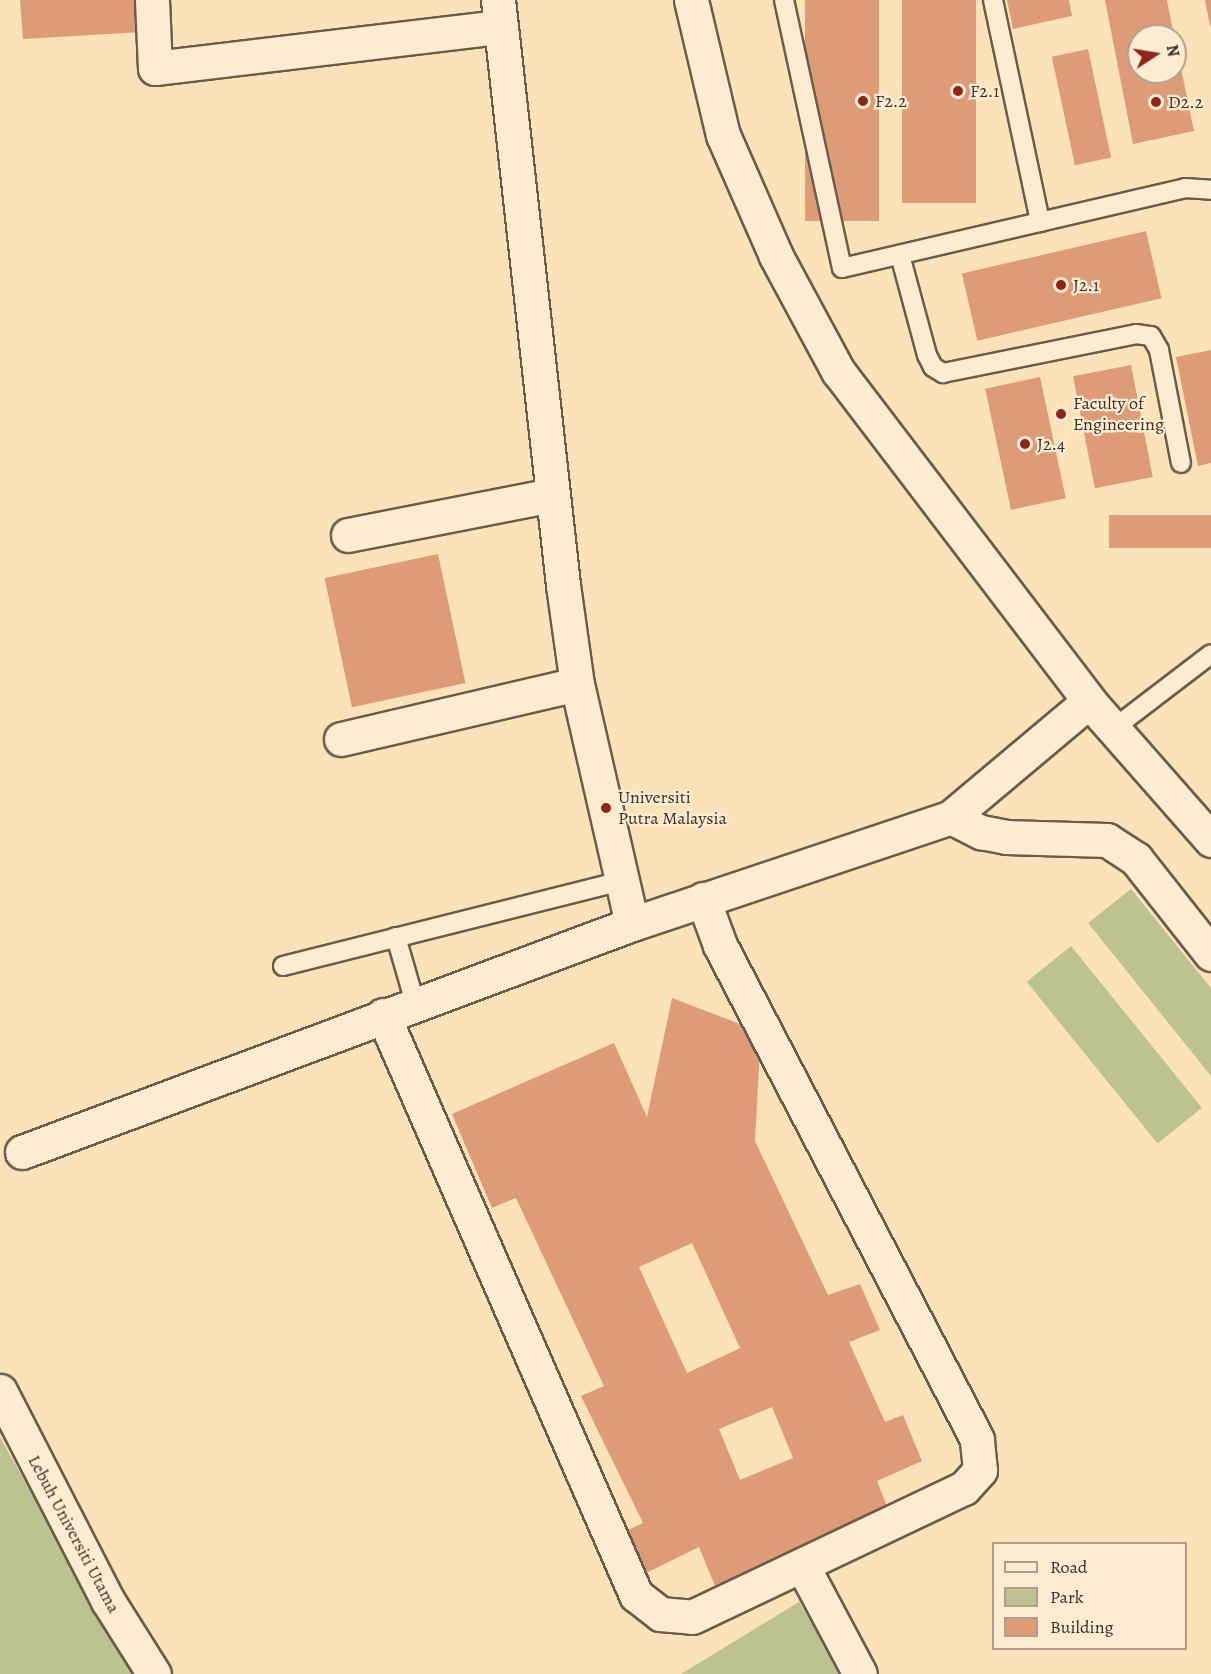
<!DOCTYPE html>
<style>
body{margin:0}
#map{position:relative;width:1211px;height:1674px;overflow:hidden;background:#fce2b8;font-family:Alegreya,serif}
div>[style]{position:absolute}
.green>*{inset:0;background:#bdc390;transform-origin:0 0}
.building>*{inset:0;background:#de9b78;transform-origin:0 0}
.roads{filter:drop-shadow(2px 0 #6a5c4b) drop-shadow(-2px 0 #6a5c4b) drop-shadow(0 2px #6a5c4b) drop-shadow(0 -2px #6a5c4b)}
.lane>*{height:18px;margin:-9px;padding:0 9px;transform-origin:9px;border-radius:9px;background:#fdecd1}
.street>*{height:33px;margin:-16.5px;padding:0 16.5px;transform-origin:16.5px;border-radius:16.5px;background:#fdecd1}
.secondary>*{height:33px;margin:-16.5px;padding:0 16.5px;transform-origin:16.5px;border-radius:16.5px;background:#fdecd1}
.dots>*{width:16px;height:16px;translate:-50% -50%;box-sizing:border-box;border:3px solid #fdecd1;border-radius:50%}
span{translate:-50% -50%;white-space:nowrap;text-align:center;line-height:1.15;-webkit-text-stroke:4.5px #fdecd1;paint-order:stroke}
.poi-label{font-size:18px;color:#3a2f27}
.left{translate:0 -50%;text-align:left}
.street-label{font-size:18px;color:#3a2f27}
.legend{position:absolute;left:992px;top:1542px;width:195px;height:108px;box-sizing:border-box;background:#fdecd1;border:2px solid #afa08d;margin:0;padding:8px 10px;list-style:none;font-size:18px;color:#3a2f27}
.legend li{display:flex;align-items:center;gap:12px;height:30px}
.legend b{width:30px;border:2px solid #afa08d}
.north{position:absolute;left:1127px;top:24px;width:60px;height:60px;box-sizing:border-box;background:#fdecd1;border:2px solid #afa08d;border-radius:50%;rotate:78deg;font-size:16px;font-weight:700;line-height:24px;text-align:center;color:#3a2f27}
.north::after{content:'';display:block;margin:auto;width:21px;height:27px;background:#8f2418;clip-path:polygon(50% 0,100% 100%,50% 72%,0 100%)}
</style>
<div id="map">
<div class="green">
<div style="clip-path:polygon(1131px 889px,1211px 988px,1211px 1076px,1088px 923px)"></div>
<div style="left:1071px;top:946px;width:208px;height:57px;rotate:51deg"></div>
<div style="clip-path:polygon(0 1437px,133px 1674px,0 1674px)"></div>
<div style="clip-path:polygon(799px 1602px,842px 1674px,681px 1674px)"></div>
</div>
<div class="building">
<div style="clip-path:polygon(20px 0,140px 0,142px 32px,23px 39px)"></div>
<div style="left:805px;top:0;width:74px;height:221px"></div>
<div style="left:902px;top:0;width:74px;height:203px"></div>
<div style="clip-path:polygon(1007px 0,1069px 0,1072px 16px,1013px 29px)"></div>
<div style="clip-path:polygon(1105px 0,1167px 0,1174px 36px,1139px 36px,1139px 72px,1175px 72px,1176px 45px,1194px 131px,1133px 144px)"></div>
<div style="clip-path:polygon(1205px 0,1211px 0,1211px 26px,1210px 26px)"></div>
<div style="left:1088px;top:49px;width:111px;height:37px;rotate:78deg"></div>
<div style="left:1146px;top:231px;width:69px;height:189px;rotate:77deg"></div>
<div style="clip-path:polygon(1211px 350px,1211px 463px,1198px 466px,1176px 357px)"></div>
<div style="left:1131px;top:365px;width:114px;height:59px;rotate:79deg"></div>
<div style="left:1040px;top:377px;width:124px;height:56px;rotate:78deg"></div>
<div style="left:1211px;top:515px;width:33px;height:102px;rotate:90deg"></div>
<div style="left:438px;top:554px;width:132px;height:116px;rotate:78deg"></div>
<div style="clip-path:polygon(evenodd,672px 998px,761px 1032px,755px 1141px,828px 1295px,860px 1284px,880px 1330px,849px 1342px,885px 1422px,903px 1415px,922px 1461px,877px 1481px,890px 1514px,717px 1591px,699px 1547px,634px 1579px,615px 1536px,643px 1523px,581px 1396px,604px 1386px,516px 1198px,492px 1208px,452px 1114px,614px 1043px,647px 1117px,672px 998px,692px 1243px,740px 1348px,687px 1373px,639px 1267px,692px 1243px,672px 998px,772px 1407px,793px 1458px,740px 1480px,719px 1429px,772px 1407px)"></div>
</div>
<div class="roads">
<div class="lane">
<div style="left:784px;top:0;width:274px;rotate:77.8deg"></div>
<div style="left:842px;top:268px;width:352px;rotate:-13.1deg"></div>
<div style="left:1185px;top:188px;width:26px;rotate:4deg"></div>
<div style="left:993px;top:0;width:227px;rotate:78deg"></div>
<div style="left:900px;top:255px;width:104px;rotate:74.9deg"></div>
<div style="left:927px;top:355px;width:13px;rotate:63deg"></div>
<div style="left:933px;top:367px;width:12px;rotate:31deg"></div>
<div style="left:943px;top:373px;width:197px;rotate:-11.4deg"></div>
<div style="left:1136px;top:334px;width:15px;rotate:8deg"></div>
<div style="left:1151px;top:336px;width:16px;rotate:60deg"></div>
<div style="left:1159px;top:350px;width:115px;rotate:79deg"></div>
<div style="left:1113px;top:729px;width:123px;rotate:-37.4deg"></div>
<div style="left:396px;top:937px;width:69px;rotate:73.9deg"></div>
<div style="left:283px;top:966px;width:349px;rotate:-14.1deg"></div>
</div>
<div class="street">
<div style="left:152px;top:0;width:68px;rotate:87.5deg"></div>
<div style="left:155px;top:68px;width:347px;rotate:-6.8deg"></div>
<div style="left:498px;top:0;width:589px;rotate:83.66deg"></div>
<div style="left:563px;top:585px;width:100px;rotate:82deg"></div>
<div style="left:577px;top:684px;width:246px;rotate:77.1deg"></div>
<div style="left:691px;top:0;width:139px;rotate:76.7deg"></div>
<div style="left:723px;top:135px;width:132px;rotate:66.3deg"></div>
<div style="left:776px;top:256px;width:131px;rotate:61.7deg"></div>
<div style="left:838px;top:371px;width:415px;rotate:52.7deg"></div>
<div style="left:1089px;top:701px;width:185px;rotate:48.7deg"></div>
<div style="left:348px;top:535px;width:207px;rotate:-11.1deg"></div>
<div style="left:341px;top:739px;width:242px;rotate:-13.1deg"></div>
<div style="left:951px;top:817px;width:34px;rotate:27deg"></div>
<div style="left:981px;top:832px;width:25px;rotate:11deg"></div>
<div style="left:1006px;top:837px;width:101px;rotate:1.7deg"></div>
<div style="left:1107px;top:840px;width:35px;rotate:33deg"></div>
<div style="left:1136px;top:859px;width:121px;rotate:51.7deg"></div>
<div style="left:383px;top:1015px;width:633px;rotate:66.43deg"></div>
<div style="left:636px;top:1595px;width:31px;rotate:38deg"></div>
<div style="left:660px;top:1614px;width:32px;rotate:5deg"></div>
<div style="left:692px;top:1617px;width:301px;rotate:-25.4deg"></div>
<div style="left:964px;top:1488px;width:24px;rotate:-48deg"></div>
<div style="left:980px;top:1470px;width:31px;rotate:-96deg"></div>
<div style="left:977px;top:1439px;width:557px;rotate:-117.49deg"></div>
<div style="left:720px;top:945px;width:49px;rotate:-110.3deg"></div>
<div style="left:22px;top:1152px;width:651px;rotate:-20.49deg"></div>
<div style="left:632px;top:924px;width:336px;rotate:-18.5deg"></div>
<div style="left:951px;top:817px;width:180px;rotate:-40deg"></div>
<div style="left:802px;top:1565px;width:123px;rotate:62deg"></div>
</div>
<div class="secondary">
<div style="left:0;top:1391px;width:236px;rotate:62.8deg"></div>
<div style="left:108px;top:1601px;width:86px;rotate:57.8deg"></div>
</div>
</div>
<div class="dots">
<div style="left:958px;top:91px;background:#8f2418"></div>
<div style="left:863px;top:101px;background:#8f2418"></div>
<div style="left:1156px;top:102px;background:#8f2418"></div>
<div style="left:1061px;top:285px;background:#8f2418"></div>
<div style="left:1061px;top:414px;background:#8f2418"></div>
<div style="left:1025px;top:444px;background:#8f2418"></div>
<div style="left:606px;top:808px;background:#8f2418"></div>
</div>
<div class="poi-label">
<span class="left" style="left:970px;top:91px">F2.1</span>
<span class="left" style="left:875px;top:101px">F2.2</span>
<span class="left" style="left:1168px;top:102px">D2.2</span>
<span class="left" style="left:1073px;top:285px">J2.1</span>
<span class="left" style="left:1073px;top:414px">Faculty of<br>Engineering</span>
<span class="left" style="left:1037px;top:444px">J2.4</span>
<span class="left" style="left:618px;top:808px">Universiti<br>Putra Malaysia</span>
</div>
<div class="street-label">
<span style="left:74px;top:1534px;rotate:62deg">Lebuh Universiti Utama</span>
</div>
<ul class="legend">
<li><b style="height:8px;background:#fdecd1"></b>Road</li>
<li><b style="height:16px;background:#bdc390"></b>Park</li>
<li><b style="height:16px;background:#de9b78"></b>Building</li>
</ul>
<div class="north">N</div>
</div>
